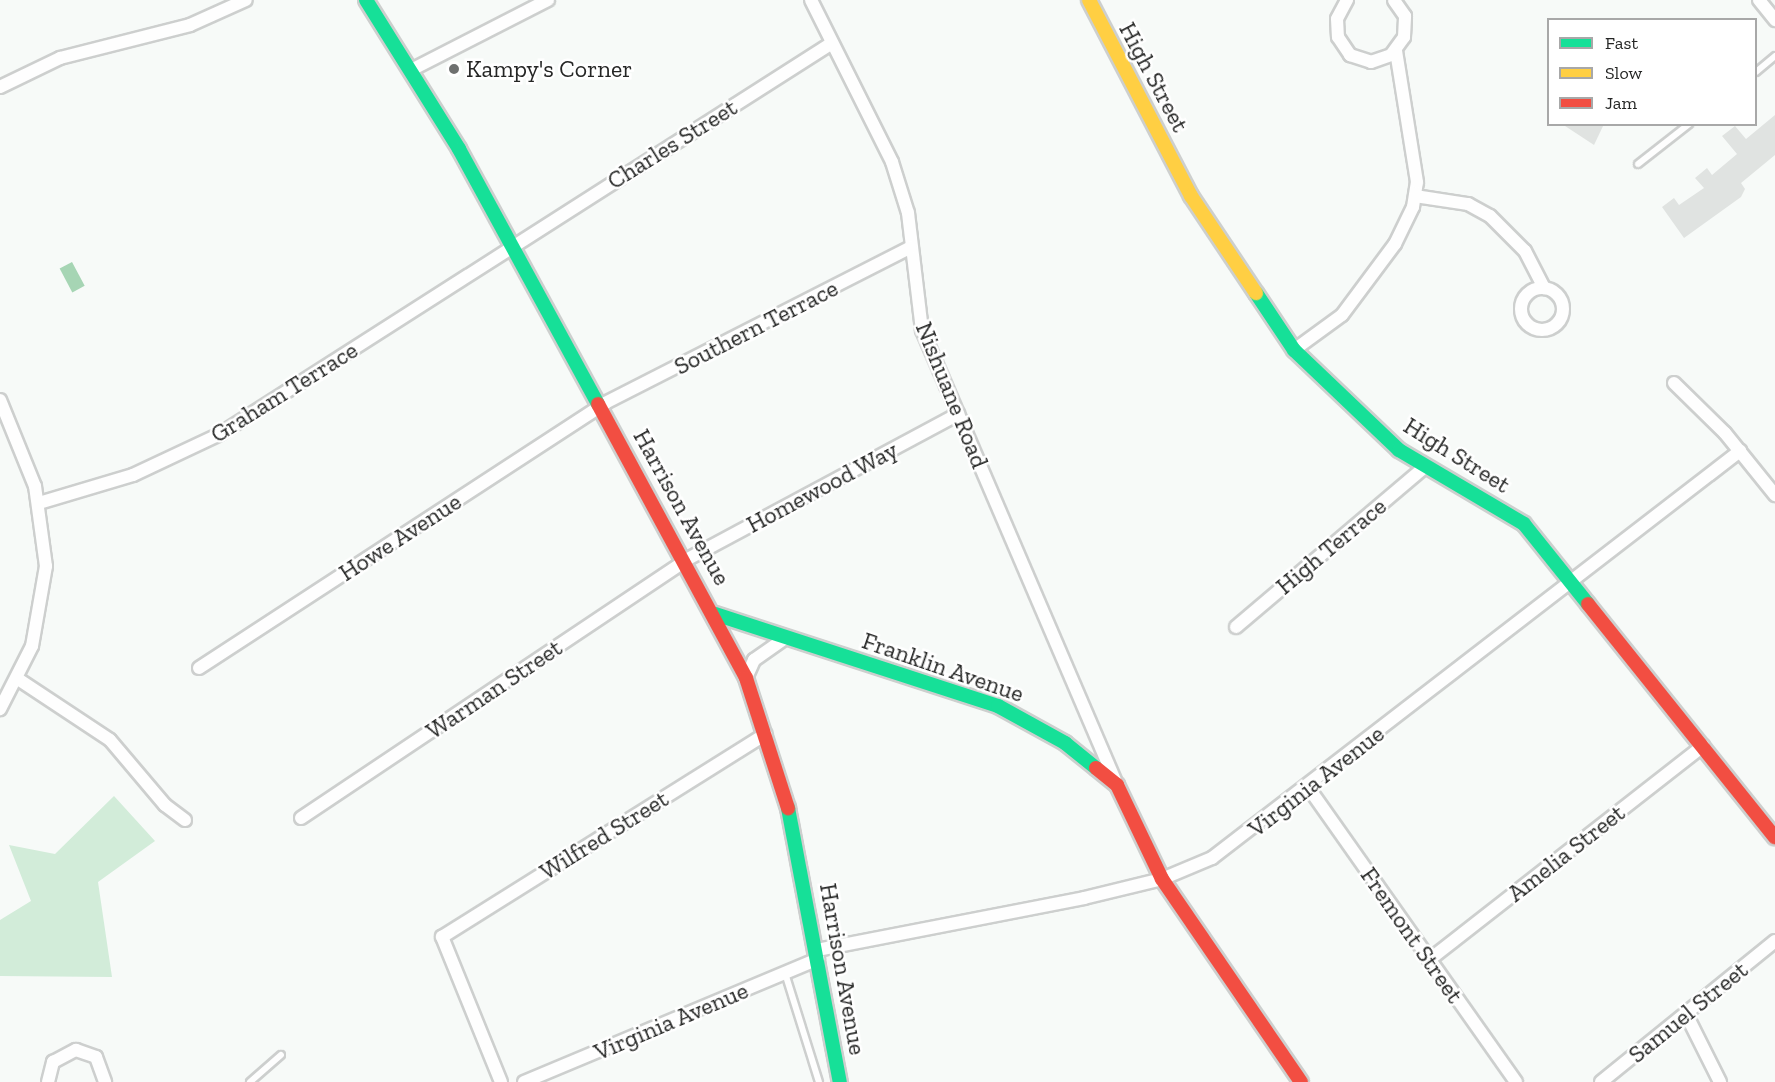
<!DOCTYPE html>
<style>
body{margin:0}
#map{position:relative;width:1775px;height:1082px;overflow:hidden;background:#f7faf8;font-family:"Zilla Slab",serif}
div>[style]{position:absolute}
.green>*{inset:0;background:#d2ecd9}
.water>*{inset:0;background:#a6d5b4;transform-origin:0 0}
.building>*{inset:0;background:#e0e3e1}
.roads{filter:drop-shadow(2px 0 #cdcfce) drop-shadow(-2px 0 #cdcfce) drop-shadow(0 2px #cdcfce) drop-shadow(0 -2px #cdcfce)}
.lane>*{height:6px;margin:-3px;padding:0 3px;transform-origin:3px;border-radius:3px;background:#fefefe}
.street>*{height:12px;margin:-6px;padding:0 6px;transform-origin:6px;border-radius:6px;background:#fefefe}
.street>.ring{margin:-6px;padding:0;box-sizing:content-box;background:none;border:12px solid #fefefe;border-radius:50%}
.fast>*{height:14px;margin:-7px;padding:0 7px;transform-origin:7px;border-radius:7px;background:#16e098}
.slow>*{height:14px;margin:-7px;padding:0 7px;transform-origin:7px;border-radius:7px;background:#ffcf43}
.jam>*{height:14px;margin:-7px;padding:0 7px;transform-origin:7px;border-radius:7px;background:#f24e42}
.dots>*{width:16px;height:16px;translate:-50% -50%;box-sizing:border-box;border:3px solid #fff;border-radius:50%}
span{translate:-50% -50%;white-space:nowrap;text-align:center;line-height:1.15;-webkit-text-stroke:5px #fff;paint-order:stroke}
.poi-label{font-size:24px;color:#252625}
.left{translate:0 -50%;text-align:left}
.street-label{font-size:24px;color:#252625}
.legend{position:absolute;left:1547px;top:18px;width:210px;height:108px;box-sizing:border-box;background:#fff;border:2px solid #a8a8a8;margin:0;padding:8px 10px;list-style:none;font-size:18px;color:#252625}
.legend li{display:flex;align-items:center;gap:12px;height:30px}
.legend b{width:30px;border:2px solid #a8a8a8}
</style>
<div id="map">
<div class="green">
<div style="clip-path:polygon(114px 796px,155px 841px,98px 882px,112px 977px,0 976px,0 920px,31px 901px,9px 845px,55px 854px)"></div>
</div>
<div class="water">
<div style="left:72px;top:262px;width:27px;height:14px;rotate:62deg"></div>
</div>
<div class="building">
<div style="clip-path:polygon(1775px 115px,1775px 155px,1741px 183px,1745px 189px,1741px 197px,1684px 238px,1662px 207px,1674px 198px,1679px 205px,1704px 188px,1695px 178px,1707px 168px,1712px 175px,1737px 154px,1722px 136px,1735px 126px,1746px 139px)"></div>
<div style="clip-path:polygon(1562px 124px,1604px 124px,1594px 145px)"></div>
</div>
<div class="roads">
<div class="lane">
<div style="left:1756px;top:72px;width:25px;rotate:-40deg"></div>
<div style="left:1638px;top:164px;width:65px;rotate:-38.1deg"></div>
<div style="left:785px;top:973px;width:114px;rotate:72.7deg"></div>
<div style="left:250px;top:1082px;width:41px;rotate:-41.1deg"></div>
</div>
<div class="street">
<div style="left:811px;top:0;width:181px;rotate:63.4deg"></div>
<div style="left:892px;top:162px;width:53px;rotate:72.6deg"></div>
<div style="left:908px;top:213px;width:118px;rotate:83.2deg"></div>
<div style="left:922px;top:330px;width:492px;rotate:66.8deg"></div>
<div style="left:1347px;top:0;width:21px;rotate:118deg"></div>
<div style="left:1337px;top:19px;width:18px;rotate:87deg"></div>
<div style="left:1338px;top:37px;width:22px;rotate:56deg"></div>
<div style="left:1350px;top:55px;width:22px;rotate:18deg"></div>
<div style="left:1371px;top:62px;width:21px;rotate:-19deg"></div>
<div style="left:1391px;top:55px;width:22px;rotate:-54deg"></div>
<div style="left:1404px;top:37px;width:21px;rotate:-87deg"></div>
<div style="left:1405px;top:16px;width:19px;rotate:-125deg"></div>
<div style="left:1759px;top:0;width:26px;rotate:51deg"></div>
<div style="left:411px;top:70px;width:154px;rotate:-27.1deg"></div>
<div style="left:0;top:87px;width:67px;rotate:-25.8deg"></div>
<div style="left:60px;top:58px;width:134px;rotate:-14.2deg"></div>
<div style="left:190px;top:25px;width:61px;rotate:-24.1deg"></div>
<div style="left:1415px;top:196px;width:54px;rotate:8.6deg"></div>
<div style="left:1468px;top:204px;width:25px;rotate:29deg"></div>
<div style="left:1490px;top:216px;width:49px;rotate:45deg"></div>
<div style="left:1525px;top:251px;width:42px;rotate:62.8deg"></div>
<div class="ring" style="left:1521px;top:288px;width:30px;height:30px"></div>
<div style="left:1294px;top:350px;width:59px;rotate:-36.1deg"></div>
<div style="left:1342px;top:315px;width:89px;rotate:-53.3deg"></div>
<div style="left:1395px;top:244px;width:41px;rotate:-64.1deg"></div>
<div style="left:1413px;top:207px;width:25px;rotate:-81deg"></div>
<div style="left:1417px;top:182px;width:133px;rotate:-99.1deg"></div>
<div style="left:1674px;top:383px;width:71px;rotate:44.4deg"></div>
<div style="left:1725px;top:433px;width:80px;rotate:51.1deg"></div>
<div style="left:0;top:400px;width:93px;rotate:67.9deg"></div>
<div style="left:35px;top:486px;width:81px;rotate:82.2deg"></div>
<div style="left:46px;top:566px;width:81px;rotate:99.9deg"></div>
<div style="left:32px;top:646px;width:71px;rotate:116.9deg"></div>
<div style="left:39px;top:503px;width:98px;rotate:-16.6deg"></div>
<div style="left:133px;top:475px;width:96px;rotate:-25.2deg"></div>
<div style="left:220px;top:434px;width:726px;rotate:-32.57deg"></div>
<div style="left:1236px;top:627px;width:249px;rotate:-40.3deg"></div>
<div style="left:199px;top:668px;width:485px;rotate:-33.1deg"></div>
<div style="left:605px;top:403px;width:343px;rotate:-27deg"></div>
<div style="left:746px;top:678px;width:20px;rotate:-66deg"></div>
<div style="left:754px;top:660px;width:39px;rotate:-35deg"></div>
<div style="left:18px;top:679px;width:110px;rotate:33.5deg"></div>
<div style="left:110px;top:740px;width:85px;rotate:49.8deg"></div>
<div style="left:165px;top:805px;width:25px;rotate:37deg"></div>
<div style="left:1308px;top:787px;width:361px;rotate:54.8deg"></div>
<div style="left:301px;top:818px;width:463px;rotate:-33.8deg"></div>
<div style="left:686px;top:560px;width:309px;rotate:-28.2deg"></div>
<div style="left:817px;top:950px;width:272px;rotate:-11deg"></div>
<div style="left:1084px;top:898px;width:80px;rotate:-13.7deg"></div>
<div style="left:1162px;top:879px;width:54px;rotate:-22.8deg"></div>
<div style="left:1212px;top:858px;width:667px;rotate:-37.63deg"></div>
<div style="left:1429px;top:960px;width:348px;rotate:-38deg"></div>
<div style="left:1686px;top:1014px;width:76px;rotate:63.4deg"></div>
<div style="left:48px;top:1082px;width:21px;rotate:-76deg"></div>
<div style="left:53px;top:1062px;width:26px;rotate:-28deg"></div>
<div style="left:76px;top:1050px;width:21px;rotate:19deg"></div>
<div style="left:96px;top:1057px;width:27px;rotate:70deg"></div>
<div style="left:501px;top:1082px;width:157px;rotate:-112.1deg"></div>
<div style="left:442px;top:937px;width:382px;rotate:-32.1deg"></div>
<div style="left:524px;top:1082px;width:319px;rotate:-22.7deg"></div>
<div style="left:1601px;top:1082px;width:224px;rotate:-39deg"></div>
</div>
<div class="fast">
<div style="left:366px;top:0;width:176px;rotate:58deg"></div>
<div style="left:459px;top:149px;width:290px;rotate:61.4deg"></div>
<div style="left:1256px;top:293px;width:69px;rotate:56.3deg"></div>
<div style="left:1294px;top:350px;width:145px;rotate:43.6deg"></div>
<div style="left:1399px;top:450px;width:145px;rotate:30.6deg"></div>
<div style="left:1524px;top:524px;width:102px;rotate:51.3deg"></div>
<div style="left:715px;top:614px;width:298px;rotate:18deg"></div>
<div style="left:998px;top:706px;width:77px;rotate:28.9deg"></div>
<div style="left:1065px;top:743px;width:40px;rotate:39deg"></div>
<div style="left:788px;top:808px;width:279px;rotate:79.3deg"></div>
</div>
<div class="slow">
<div style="left:1089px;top:0;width:221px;rotate:62.5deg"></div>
<div style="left:1191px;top:196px;width:117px;rotate:56.2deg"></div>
</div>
<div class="jam">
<div style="left:598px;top:404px;width:311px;rotate:61.6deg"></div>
<div style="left:746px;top:678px;width:137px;rotate:72.1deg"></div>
<div style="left:1588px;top:604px;width:299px;rotate:51.3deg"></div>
<div style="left:1096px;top:768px;width:27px;rotate:39deg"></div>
<div style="left:1117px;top:785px;width:104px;rotate:64.4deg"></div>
<div style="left:1162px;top:879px;width:246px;rotate:55.6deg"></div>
</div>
</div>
<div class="dots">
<div style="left:454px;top:69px;background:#6e706f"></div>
</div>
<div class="poi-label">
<span class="left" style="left:466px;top:69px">Kampy's Corner</span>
</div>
<div class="street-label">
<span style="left:1154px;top:77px;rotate:62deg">High Street</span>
<span style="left:672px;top:144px;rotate:-32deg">Charles Street</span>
<span style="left:756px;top:327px;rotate:-27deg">Southern Terrace</span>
<span style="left:284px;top:392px;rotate:-32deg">Graham Terrace</span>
<span style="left:952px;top:395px;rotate:68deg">Nishuane Road</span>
<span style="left:1457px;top:455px;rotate:32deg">High Street</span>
<span style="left:822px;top:487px;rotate:-28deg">Homewood Way</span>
<span style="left:682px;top:507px;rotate:61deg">Harrison Avenue</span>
<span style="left:400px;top:537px;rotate:-33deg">Howe Avenue</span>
<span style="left:1331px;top:546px;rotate:-40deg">High Terrace</span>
<span style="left:943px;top:667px;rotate:19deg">Franklin Avenue</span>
<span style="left:494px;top:689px;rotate:-34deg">Warman Street</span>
<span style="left:1316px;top:781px;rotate:-38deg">Virginia Avenue</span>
<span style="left:604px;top:835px;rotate:-32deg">Wilfred Street</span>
<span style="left:1566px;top:853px;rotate:-38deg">Amelia Street</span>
<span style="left:1412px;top:935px;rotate:55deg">Fremont Street</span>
<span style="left:843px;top:969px;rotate:80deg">Harrison Avenue</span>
<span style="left:1688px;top:1012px;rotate:-39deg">Samuel Street</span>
<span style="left:671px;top:1021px;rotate:-23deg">Virginia Avenue</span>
</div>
<ul class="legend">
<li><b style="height:8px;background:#16e098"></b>Fast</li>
<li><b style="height:8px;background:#ffcf43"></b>Slow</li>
<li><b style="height:8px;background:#f24e42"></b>Jam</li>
</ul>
</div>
